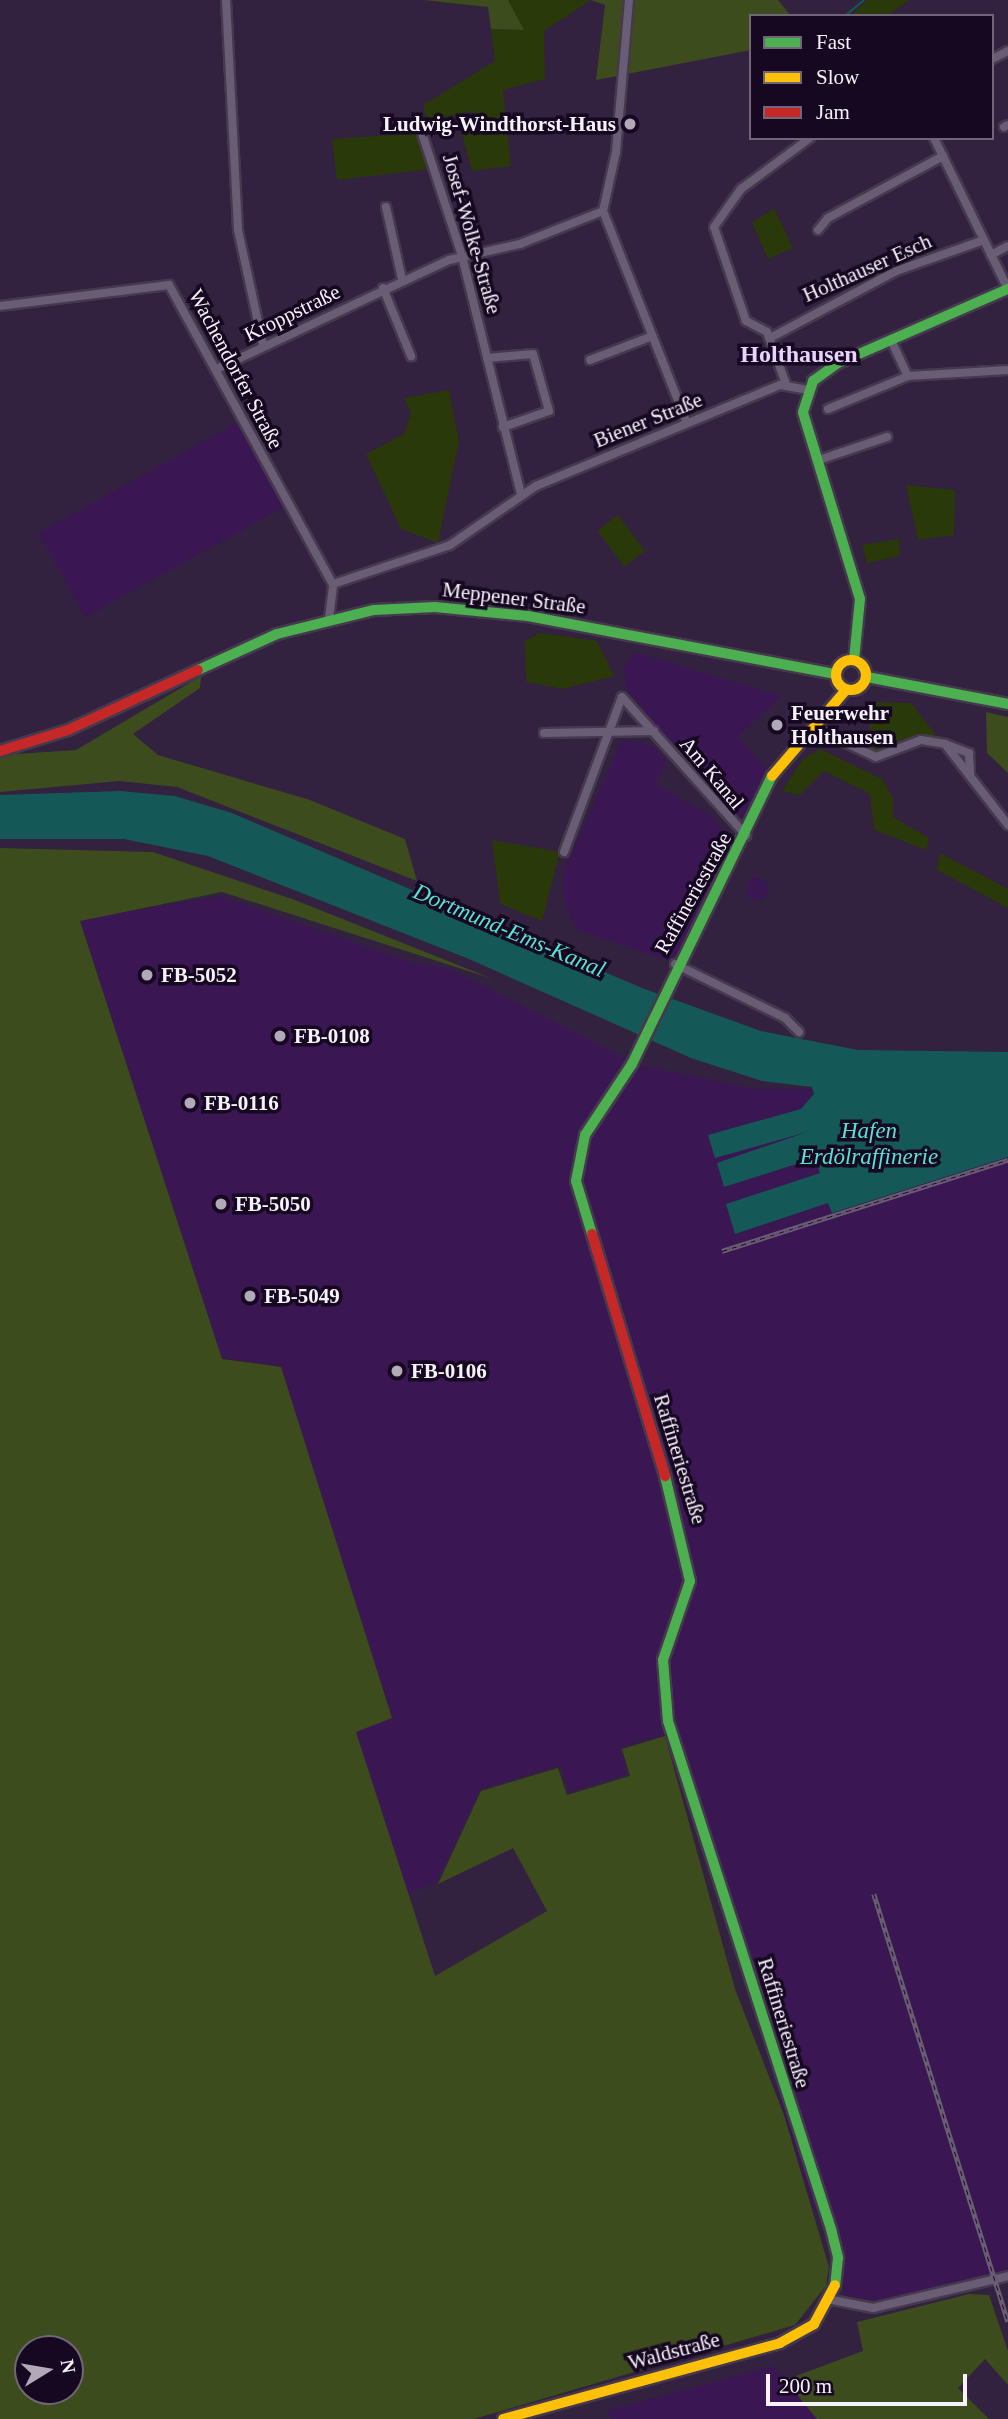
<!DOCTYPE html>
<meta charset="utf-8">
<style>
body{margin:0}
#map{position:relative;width:1008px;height:2419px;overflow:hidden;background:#32213f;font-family:"Times New Roman",serif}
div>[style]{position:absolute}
.built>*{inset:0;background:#3a1753;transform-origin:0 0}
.round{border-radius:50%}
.green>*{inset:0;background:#2a3909;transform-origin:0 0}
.forest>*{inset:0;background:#3c4c1c}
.water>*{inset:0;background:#145957}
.stream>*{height:2px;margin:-1px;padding:0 1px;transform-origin:1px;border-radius:1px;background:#145957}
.roads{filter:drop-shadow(2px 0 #453a4d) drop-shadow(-2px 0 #453a4d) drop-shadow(0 2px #453a4d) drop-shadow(0 -2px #453a4d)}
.street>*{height:8px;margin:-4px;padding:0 4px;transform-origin:4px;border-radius:4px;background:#695c75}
.fast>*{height:10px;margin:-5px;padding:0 5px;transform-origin:5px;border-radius:5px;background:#4caf50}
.slow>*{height:10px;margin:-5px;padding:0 5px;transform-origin:5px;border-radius:5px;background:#ffc107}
.slow>.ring{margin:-5px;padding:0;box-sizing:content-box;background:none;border:10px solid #ffc107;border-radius:50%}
.jam>*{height:10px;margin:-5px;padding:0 5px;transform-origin:5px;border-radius:5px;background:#c62828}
.rail>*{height:4.5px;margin-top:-2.25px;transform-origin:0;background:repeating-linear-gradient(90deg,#160821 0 5px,#695d73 0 10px);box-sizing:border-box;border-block:2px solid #695d73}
.dots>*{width:19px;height:19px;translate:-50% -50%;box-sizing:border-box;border:4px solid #160821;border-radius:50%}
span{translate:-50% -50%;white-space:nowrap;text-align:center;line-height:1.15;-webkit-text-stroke:7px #160821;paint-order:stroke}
.poi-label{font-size:21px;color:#f6f2fa;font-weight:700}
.right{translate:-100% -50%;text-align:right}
.left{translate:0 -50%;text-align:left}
.street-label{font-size:21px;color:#f6f2fa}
.water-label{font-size:23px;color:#58e1d5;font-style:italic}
.quarter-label{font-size:24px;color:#e8d3fd;font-weight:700}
.legend{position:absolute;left:749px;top:14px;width:245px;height:126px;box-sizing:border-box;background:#160821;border:2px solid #706678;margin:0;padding:9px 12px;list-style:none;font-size:21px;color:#f6f2fa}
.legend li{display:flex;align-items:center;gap:14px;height:35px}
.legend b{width:35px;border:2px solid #706678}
.north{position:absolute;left:14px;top:2335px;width:70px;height:70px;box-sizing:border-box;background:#160821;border:2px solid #706678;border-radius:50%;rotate:79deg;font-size:19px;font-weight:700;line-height:28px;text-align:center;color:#f6f2fa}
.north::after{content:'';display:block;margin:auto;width:24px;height:32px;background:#b1a9b9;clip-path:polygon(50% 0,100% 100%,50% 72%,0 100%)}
.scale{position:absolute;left:766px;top:2374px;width:201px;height:32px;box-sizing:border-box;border:4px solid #f6f2fa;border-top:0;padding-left:9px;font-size:21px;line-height:24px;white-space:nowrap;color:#f6f2fa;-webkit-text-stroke:5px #160821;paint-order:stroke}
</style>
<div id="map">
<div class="built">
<div style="left:239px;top:422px;width:96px;height:229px;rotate:61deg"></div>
<div style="clip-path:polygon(634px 652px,781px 696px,737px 737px,772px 775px,745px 818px,720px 808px,626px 689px,624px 668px)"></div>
<div style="clip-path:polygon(622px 739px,653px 746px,667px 761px,655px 784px,712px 816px,734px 846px,672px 962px,577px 930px,564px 903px,563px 874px)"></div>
<div class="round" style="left:746px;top:878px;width:22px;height:22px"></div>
<div style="clip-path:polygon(220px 896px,408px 961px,450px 969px,639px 1065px,756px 1089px,815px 1089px,801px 1109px,708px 1135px,715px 1158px,807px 1131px,808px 1137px,717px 1163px,724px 1186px,815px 1158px,821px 1173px,727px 1204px,736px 1234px,829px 1203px,833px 1212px,1008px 1157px,1008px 2270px,884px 2302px,844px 2295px,843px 2250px,831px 2205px,814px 2210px,668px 1733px,619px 1748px,627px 1774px,569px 1792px,561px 1765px,480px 1789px,436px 1883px,408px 1893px,355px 1730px,392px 1716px,280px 1366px,222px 1358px,80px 920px)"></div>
<div style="clip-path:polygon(773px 2366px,817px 2419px,612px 2419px,606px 2411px)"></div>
</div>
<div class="green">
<div style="clip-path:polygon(508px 0,591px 0,544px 31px,545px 79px,503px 90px,511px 166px,472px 171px,462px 134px,476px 126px,472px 111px,427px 121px,423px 105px,495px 61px,491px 29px,523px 30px)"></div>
<div style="clip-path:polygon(867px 0,908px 0,908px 1px,887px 16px,850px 16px)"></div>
<div style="clip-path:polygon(419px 133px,431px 169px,337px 180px,332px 139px)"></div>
<div style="clip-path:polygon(774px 208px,793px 248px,768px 259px,752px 223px)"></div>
<div style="clip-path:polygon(449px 390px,459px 441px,438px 543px,401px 529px,366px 454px,404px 434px,411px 413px,404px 398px)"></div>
<div style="clip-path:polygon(906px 485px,955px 490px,954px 535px,918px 540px)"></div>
<div style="left:618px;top:515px;width:45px;height:26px;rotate:53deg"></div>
<div style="clip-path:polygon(899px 539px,900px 556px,867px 563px,862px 545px)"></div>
<div style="clip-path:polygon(540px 633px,597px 641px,614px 676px,563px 689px,526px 682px,525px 641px)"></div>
<div style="clip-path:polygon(870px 702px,911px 703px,936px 735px,886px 754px,870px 751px)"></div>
<div style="clip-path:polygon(820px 749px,882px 779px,893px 798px,893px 817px,929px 838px,926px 850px,874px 830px,870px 794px,824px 771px,800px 795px,782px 791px,803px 759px)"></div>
<div style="clip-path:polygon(492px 840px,560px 852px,542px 921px,500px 904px)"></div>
<div style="clip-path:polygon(940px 853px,1008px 889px,1008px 908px,937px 870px)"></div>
</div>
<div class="forest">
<div style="clip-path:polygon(423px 0,508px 0,524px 30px,491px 29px,488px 7px)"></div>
<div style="clip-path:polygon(591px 0,778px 0,791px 16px,751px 16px,751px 50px,596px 80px,605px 5px)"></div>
<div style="clip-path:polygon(201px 676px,200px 688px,133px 734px,158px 755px,310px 800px,405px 839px,417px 881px,177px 787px,119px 781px,0 792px,0 755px,76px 750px)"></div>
<div style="clip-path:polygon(986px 712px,1008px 717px,1008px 773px,987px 753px)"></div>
<div style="clip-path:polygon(evenodd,0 848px,153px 852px,295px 900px,493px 979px,222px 892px,80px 921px,222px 1359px,281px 1367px,392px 1718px,356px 1732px,435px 1976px,547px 1911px,513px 1848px,438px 1884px,481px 1791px,558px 1768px,567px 1795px,630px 1776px,622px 1749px,665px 1736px,735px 1989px,784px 2115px,829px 2267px,826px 2286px,795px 2325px,474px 2419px,0 2419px,0 848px,28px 2349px,70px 2349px,70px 2391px,28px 2391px,28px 2349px)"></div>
<div style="clip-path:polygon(969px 2294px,989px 2295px,1008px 2351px,1008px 2385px,985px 2359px,958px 2388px,989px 2419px,817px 2419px,785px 2380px,863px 2351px,857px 2322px)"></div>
</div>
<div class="water">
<div style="clip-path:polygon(120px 791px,175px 796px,232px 813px,642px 988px,761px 1031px,858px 1050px,1008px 1052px,1008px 1157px,832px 1213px,828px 1203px,735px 1234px,726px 1204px,820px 1173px,815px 1158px,724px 1187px,717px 1163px,807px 1132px,715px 1158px,708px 1135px,801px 1109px,814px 1094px,812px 1087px,762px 1081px,691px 1058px,469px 959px,208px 856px,124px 839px,0 839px,0 795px)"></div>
</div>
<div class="stream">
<div style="left:845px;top:16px;width:25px;rotate:-40deg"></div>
</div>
<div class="roads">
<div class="street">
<div style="left:226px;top:0;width:230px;rotate:87deg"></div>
<div style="left:238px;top:230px;width:118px;rotate:77.7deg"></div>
<div style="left:629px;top:0;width:153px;rotate:94.9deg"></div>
<div style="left:616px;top:152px;width:60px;rotate:102.4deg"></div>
<div style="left:603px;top:211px;width:228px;rotate:68.4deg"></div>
<div style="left:992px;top:59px;width:18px;rotate:-27deg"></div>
<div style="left:418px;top:121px;width:142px;rotate:71.9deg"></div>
<div style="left:462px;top:256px;width:246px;rotate:76.1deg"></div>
<div style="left:1004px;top:127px;width:4px;rotate:-27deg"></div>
<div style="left:934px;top:138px;width:168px;rotate:63.9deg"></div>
<div style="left:386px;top:207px;width:74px;rotate:77.5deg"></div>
<div style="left:818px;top:230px;width:16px;rotate:-50deg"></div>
<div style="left:828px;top:218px;width:131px;rotate:-28.3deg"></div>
<div style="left:991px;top:255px;width:19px;rotate:-28deg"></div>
<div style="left:383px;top:288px;width:74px;rotate:67.6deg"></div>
<div style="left:0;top:306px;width:170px;rotate:-7.1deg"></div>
<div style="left:169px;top:285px;width:341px;rotate:61.3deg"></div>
<div style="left:770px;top:338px;width:143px;rotate:-28deg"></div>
<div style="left:896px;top:271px;width:93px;rotate:-19.4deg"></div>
<div style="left:891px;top:340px;width:40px;rotate:65deg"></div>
<div style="left:908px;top:376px;width:100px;rotate:-3.4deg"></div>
<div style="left:487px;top:358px;width:46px;rotate:-5deg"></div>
<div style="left:533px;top:354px;width:59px;rotate:74.3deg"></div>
<div style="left:549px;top:411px;width:49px;rotate:160.8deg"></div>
<div style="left:590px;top:360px;width:67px;rotate:-20.9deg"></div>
<div style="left:217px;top:369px;width:256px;rotate:-25.2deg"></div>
<div style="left:449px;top:260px;width:73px;rotate:-12.7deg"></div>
<div style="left:520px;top:244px;width:89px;rotate:-21.7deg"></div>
<div style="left:786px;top:384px;width:55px;rotate:-110.1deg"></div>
<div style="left:767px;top:332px;width:24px;rotate:-152deg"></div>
<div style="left:746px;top:321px;width:99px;rotate:-108.8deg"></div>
<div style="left:714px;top:227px;width:47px;rotate:-54.6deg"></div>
<div style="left:741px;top:189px;width:86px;rotate:-36.5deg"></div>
<div style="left:828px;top:409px;width:87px;rotate:-22.4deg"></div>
<div style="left:819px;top:460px;width:72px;rotate:-18.7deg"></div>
<div style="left:329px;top:619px;width:35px;rotate:-83deg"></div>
<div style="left:333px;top:584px;width:123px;rotate:-18.4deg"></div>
<div style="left:450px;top:545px;width:104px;rotate:-34.5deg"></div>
<div style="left:536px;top:486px;width:264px;rotate:-22.5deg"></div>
<div style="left:780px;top:385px;width:29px;rotate:10deg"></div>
<div style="left:814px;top:728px;width:68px;rotate:25.1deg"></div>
<div style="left:876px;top:757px;width:48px;rotate:-20.7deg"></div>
<div style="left:921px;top:740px;width:24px;rotate:9deg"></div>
<div style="left:945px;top:744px;width:103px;rotate:52.1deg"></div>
<div style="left:544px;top:733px;width:110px;rotate:-1deg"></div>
<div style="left:945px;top:744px;width:26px;rotate:21deg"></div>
<div style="left:969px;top:753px;width:22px;rotate:87deg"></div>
<div style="left:564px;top:852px;width:165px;rotate:-69.5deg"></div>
<div style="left:622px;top:697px;width:186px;rotate:48.1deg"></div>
<div style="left:675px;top:964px;width:123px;rotate:26.1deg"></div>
<div style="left:785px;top:1018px;width:20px;rotate:45deg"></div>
<div style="left:832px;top:2300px;width:42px;rotate:11deg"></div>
<div style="left:873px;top:2308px;width:139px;rotate:-13.3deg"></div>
</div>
<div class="fast">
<div style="left:854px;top:660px;width:61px;rotate:-84.4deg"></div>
<div style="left:860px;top:599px;width:195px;rotate:-107deg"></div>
<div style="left:803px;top:412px;width:33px;rotate:-72deg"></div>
<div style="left:813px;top:381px;width:29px;rotate:-36deg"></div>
<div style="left:836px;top:364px;width:188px;rotate:-23.6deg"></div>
<div style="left:198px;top:670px;width:87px;rotate:-24.5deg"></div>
<div style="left:277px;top:634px;width:100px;rotate:-13.9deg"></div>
<div style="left:374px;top:610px;width:61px;rotate:-2.8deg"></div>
<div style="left:435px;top:607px;width:93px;rotate:5.5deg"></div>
<div style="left:528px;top:616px;width:313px;rotate:10.7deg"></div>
<div style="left:867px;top:677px;width:144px;rotate:10.8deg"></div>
<div style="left:592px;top:1234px;width:55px;rotate:-106.8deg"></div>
<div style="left:576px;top:1181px;width:47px;rotate:-78.9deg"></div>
<div style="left:585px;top:1135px;width:85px;rotate:-56.5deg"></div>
<div style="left:632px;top:1064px;width:320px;rotate:-64.1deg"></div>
<div style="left:665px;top:1476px;width:108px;rotate:76.6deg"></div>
<div style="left:690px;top:1581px;width:83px;rotate:108.9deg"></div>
<div style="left:663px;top:1660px;width:61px;rotate:85.3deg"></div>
<div style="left:668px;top:1721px;width:534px;rotate:72.21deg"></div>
<div style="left:831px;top:2229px;width:30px;rotate:76deg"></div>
<div style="left:838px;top:2258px;width:27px;rotate:96deg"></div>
</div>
<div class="slow">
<div class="ring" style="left:836px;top:660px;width:20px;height:20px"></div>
<div style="left:772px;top:776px;width:113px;rotate:-49.3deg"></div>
<div style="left:503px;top:2419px;width:287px;rotate:-15.3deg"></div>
<div style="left:780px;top:2343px;width:39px;rotate:-29deg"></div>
<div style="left:814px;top:2324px;width:44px;rotate:-61.7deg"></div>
</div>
<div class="jam">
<div style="left:0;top:751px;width:71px;rotate:-17.2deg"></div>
<div style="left:68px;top:730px;width:143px;rotate:-24.8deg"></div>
<div style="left:592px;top:1234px;width:253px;rotate:73.2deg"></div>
</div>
</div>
<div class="rail">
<div style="left:722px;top:1251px;width:300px;rotate:-17.7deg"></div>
<div style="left:874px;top:1894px;width:448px;rotate:72.6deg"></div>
</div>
<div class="dots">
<div style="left:630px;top:124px;background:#b1a9b9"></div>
<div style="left:777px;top:725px;background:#b1a9b9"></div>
<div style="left:147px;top:975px;background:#b1a9b9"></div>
<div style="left:280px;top:1036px;background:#b1a9b9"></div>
<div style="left:190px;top:1103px;background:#b1a9b9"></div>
<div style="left:221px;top:1204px;background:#b1a9b9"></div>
<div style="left:250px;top:1296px;background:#b1a9b9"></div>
<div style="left:397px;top:1371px;background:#b1a9b9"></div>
</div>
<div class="poi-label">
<span class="right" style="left:616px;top:124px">Ludwig-Windthorst-Haus</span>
<span class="left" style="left:791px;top:725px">Feuerwehr<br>Holthausen</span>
<span class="left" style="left:161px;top:975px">FB-5052</span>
<span class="left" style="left:294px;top:1036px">FB-0108</span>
<span class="left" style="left:204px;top:1103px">FB-0116</span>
<span class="left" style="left:235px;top:1204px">FB-5050</span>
<span class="left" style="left:264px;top:1296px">FB-5049</span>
<span class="left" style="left:411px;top:1371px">FB-0106</span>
</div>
<div class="street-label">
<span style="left:472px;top:234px;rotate:74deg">Josef-Wolke-Straße</span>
<span style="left:867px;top:268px;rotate:-24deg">Holthauser Esch</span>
<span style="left:292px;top:313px;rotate:-26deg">Kroppstraße</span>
<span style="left:236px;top:369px;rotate:62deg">Wachendorfer Straße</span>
<span style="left:648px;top:420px;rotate:-22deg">Biener Straße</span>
<span style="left:514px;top:598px;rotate:7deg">Meppener Straße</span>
<span style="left:712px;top:773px;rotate:50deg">Am Kanal</span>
<span style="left:693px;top:893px;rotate:-61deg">Raffineriestraße</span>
<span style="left:680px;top:1459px;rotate:73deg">Raffineriestraße</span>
<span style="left:784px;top:2023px;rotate:73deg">Raffineriestraße</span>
<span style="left:674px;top:2351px;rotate:-15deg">Waldstraße</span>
</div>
<div class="water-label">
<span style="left:509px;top:931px;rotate:23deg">Dortmund-Ems-Kanal</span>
<span style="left:869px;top:1144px">Hafen<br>Erdölraffinerie</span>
</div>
<div class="quarter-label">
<span style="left:799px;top:355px">Holthausen</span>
</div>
<ul class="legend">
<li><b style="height:9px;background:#4caf50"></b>Fast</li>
<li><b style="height:9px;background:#ffc107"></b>Slow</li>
<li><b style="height:9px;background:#c62828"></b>Jam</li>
</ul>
<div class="north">N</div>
<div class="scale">200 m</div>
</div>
